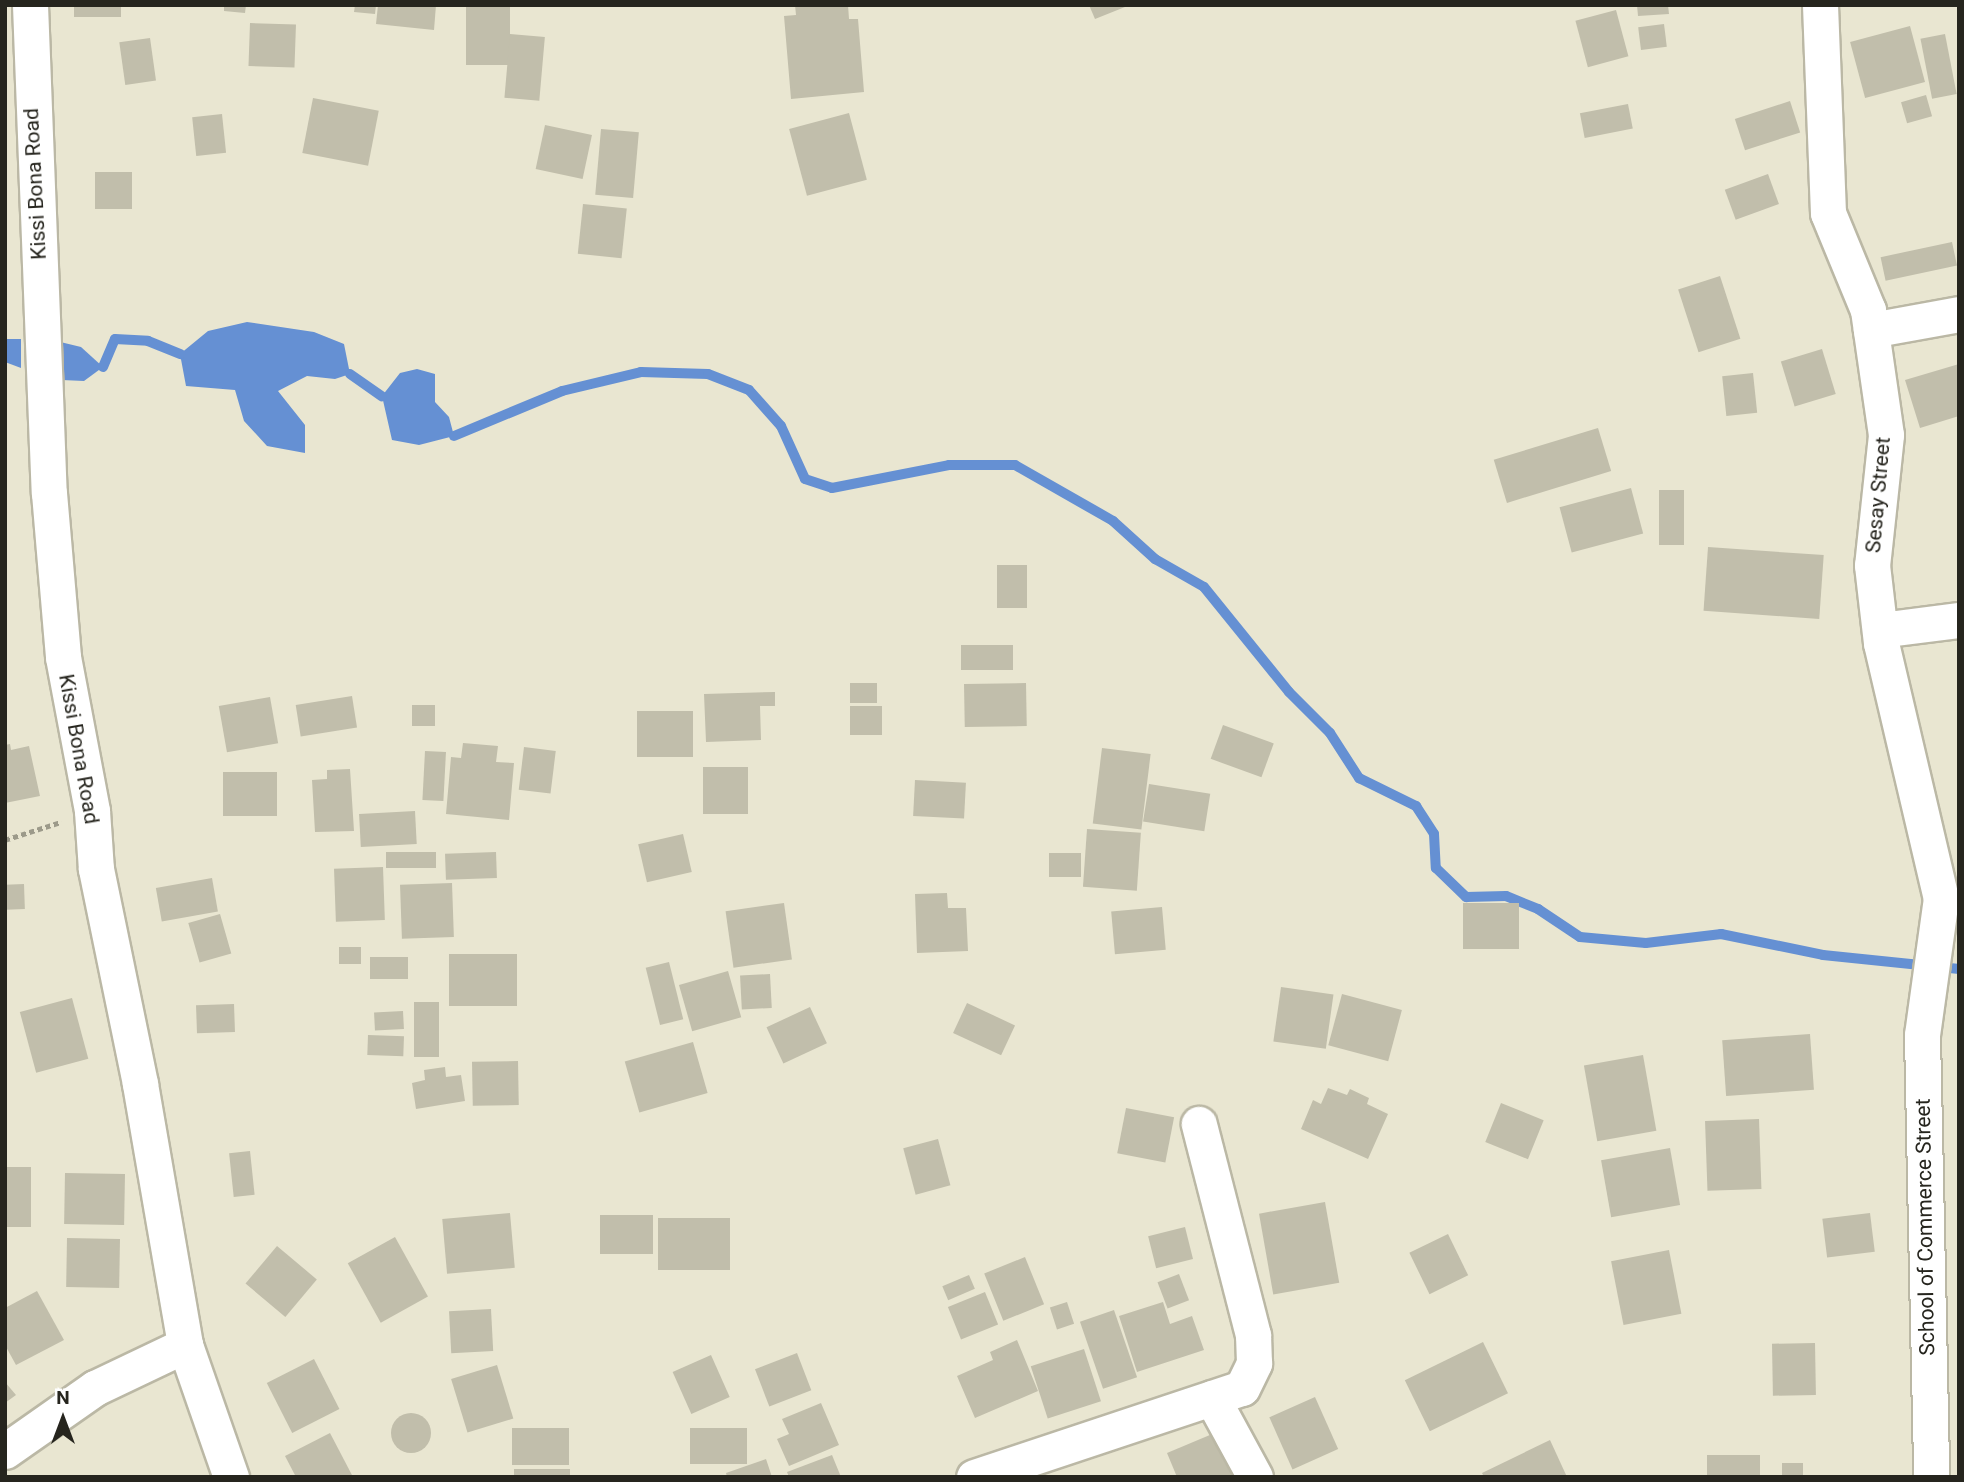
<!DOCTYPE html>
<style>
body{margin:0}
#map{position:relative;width:1964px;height:1482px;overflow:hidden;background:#e9e6d1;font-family:Roboto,sans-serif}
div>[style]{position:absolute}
.water>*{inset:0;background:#6590d3}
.stream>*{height:10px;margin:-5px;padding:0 5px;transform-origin:5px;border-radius:5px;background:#6590d3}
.building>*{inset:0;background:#c1beab;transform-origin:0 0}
.round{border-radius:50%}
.path>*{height:4.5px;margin-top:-2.25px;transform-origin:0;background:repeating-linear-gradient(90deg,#9c9a8a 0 5px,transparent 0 8.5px)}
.roads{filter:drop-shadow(2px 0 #bbb8a5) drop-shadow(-2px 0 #bbb8a5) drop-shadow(0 2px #bbb8a5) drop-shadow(0 -2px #bbb8a5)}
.minor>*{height:35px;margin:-17.5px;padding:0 17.5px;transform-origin:17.5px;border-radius:17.5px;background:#fff}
span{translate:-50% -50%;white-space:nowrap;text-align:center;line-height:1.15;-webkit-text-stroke:5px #fff;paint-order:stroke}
.street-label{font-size:21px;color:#26251e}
.frame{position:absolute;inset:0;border:7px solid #26251e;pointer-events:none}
.north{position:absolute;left:28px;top:1384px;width:70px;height:70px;-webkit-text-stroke:5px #fff;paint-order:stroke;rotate:0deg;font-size:19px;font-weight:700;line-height:28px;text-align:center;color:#26251e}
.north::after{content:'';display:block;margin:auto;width:24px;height:32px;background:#26251e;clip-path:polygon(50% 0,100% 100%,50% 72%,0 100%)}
</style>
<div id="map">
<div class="water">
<div style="clip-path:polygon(247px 322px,314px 332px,344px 344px,350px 374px,335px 379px,307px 376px,278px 391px,305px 425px,305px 453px,267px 446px,244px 421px,235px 390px,186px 386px,180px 354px,208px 331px)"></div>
<div style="clip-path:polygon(5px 339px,21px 339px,21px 368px,5px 362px)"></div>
<div style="clip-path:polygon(48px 339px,81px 347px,103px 367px,84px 381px,62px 380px,48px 370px)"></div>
<div style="clip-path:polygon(417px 369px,435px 374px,435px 402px,449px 417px,454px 436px,419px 445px,392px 440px,382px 396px,400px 373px)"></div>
</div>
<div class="stream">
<div style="left:103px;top:367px;width:30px;rotate:-67deg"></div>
<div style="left:115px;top:339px;width:33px;rotate:3deg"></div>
<div style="left:148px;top:341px;width:35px;rotate:22deg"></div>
<div style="left:350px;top:374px;width:39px;rotate:35deg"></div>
<div style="left:454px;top:436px;width:117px;rotate:-22.6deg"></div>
<div style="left:562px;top:391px;width:81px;rotate:-13.5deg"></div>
<div style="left:641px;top:372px;width:67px;rotate:1.7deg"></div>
<div style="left:708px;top:374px;width:44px;rotate:21.3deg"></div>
<div style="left:749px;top:390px;width:48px;rotate:48.4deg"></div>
<div style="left:781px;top:426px;width:58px;rotate:65.6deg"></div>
<div style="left:805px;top:479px;width:28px;rotate:18deg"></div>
<div style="left:832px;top:488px;width:119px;rotate:-11.1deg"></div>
<div style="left:949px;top:465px;width:66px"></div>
<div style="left:1015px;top:465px;width:113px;rotate:29.7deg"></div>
<div style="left:1113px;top:521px;width:57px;rotate:42.1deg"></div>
<div style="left:1155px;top:559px;width:56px;rotate:29.7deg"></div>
<div style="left:1204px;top:587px;width:135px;rotate:51deg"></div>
<div style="left:1289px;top:692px;width:58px;rotate:45deg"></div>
<div style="left:1330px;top:733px;width:54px;rotate:57.2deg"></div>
<div style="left:1359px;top:778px;width:64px;rotate:26.2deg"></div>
<div style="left:1416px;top:806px;width:33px;rotate:57deg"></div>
<div style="left:1434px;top:834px;width:34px;rotate:87deg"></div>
<div style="left:1436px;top:868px;width:42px;rotate:44deg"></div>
<div style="left:1466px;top:897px;width:40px;rotate:-1.4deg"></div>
<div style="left:1506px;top:896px;width:35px;rotate:22deg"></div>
<div style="left:1538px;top:909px;width:50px;rotate:33.7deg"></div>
<div style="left:1580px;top:937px;width:66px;rotate:5.2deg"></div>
<div style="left:1646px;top:943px;width:76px;rotate:-6.8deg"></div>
<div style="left:1721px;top:934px;width:104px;rotate:11.6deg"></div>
<div style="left:1823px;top:955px;width:137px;rotate:5.9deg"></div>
</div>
<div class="building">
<div style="left:74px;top:5px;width:47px;height:12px"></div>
<div style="clip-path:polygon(224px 5px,246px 5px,245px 13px,224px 11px)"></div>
<div style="clip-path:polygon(355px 5px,376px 5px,375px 14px,354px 12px)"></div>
<div style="clip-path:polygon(378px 5px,436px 5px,434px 30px,376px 24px)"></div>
<div style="left:466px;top:5px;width:44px;height:60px"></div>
<div style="clip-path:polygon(795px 5px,848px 5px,849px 19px,858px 19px,864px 92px,791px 99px,784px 16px,796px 15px)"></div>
<div style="clip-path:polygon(1089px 5px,1130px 5px,1095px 19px)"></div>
<div style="clip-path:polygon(1637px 5px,1668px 5px,1669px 14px,1638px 16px)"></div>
<div style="left:1616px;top:10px;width:48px;height:42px;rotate:75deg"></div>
<div style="left:250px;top:23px;width:46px;height:43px;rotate:2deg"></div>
<div style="left:1664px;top:24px;width:23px;height:26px;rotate:83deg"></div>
<div style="left:1910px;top:26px;width:58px;height:62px;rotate:75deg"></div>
<div style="left:510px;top:34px;width:35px;height:64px;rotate:5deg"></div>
<div style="left:1945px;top:34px;width:61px;height:25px;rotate:79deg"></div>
<div style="left:150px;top:38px;width:43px;height:31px;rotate:82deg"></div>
<div style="left:1926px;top:95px;width:22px;height:26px;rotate:74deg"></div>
<div style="left:313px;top:98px;width:67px;height:56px;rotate:11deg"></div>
<div style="left:1790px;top:101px;width:33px;height:58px;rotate:72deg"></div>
<div style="left:1628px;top:104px;width:25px;height:49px;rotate:79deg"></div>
<div style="left:849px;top:113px;width:69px;height:62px;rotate:75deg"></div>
<div style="left:222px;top:114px;width:39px;height:30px;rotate:84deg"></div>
<div style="left:545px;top:125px;width:48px;height:45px;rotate:12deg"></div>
<div style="left:601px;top:129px;width:38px;height:66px;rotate:5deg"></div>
<div style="left:95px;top:172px;width:37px;height:37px"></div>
<div style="left:1768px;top:174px;width:32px;height:46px;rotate:70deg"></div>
<div style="left:583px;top:204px;width:44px;height:50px;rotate:6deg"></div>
<div style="left:1952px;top:242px;width:24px;height:73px;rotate:78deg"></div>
<div style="left:1720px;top:276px;width:66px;height:44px;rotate:72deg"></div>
<div style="left:1822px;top:349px;width:47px;height:43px;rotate:73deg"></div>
<div style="clip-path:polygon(1959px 364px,1959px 416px,1920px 428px,1905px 380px)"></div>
<div style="left:1753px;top:373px;width:40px;height:31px;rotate:84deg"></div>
<div style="left:1598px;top:428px;width:45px;height:109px;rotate:73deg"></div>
<div style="left:1631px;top:488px;width:47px;height:74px;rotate:75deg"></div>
<div style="left:1659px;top:490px;width:25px;height:55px"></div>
<div style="left:1708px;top:547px;width:116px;height:64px;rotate:4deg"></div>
<div style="left:997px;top:565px;width:30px;height:43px"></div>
<div style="left:1013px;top:645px;width:25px;height:52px;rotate:90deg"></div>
<div style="left:850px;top:683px;width:27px;height:20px"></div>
<div style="left:1026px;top:683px;width:43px;height:62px;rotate:89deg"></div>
<div style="clip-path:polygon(775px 692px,775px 706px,760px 706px,761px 740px,706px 742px,704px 694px)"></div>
<div style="left:352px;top:696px;width:32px;height:57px;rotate:81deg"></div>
<div style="left:270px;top:697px;width:47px;height:52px;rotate:80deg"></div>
<div style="left:412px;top:705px;width:23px;height:21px"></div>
<div style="left:850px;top:706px;width:32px;height:29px"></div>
<div style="left:637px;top:711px;width:56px;height:46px"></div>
<div style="left:1223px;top:725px;width:54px;height:36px;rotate:20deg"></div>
<div style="clip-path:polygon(463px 743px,498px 746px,496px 762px,514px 763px,509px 820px,446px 814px,451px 757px,461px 758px)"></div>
<div style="clip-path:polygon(10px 744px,11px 750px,29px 746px,40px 796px,5px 803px,5px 745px)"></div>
<div style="left:524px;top:747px;width:32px;height:43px;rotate:7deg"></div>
<div style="left:1102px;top:748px;width:49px;height:76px;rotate:7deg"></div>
<div style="left:425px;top:751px;width:21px;height:49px;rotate:3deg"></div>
<div style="left:703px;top:767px;width:45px;height:47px"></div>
<div style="clip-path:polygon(350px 769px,354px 831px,315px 832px,312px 780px,327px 779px,327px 770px)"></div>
<div style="left:223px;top:772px;width:54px;height:44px"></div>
<div style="left:915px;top:780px;width:51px;height:36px;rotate:3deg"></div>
<div style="left:1149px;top:784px;width:62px;height:38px;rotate:9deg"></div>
<div style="left:415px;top:811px;width:33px;height:56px;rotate:87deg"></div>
<div style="left:1087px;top:829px;width:54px;height:58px;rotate:4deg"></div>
<div style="left:683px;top:834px;width:39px;height:46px;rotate:77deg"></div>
<div style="left:436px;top:852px;width:16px;height:50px;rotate:90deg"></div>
<div style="left:496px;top:852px;width:26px;height:51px;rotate:88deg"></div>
<div style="left:1049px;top:853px;width:32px;height:24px"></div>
<div style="left:383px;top:867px;width:53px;height:49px;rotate:88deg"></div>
<div style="left:212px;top:878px;width:34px;height:57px;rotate:80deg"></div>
<div style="left:452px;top:883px;width:54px;height:52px;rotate:88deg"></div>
<div style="left:24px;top:884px;width:25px;height:19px;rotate:88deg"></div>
<div style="clip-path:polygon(947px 893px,948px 908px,966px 908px,968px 951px,917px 953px,915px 894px)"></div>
<div style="left:784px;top:903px;width:57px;height:59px;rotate:82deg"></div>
<div style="left:1463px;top:903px;width:56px;height:46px"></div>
<div style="left:1162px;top:907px;width:43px;height:51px;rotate:85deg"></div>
<div style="left:220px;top:914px;width:41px;height:33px;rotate:74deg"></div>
<div style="left:339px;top:947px;width:22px;height:17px"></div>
<div style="left:449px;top:954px;width:68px;height:52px"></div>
<div style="left:370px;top:957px;width:38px;height:22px"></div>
<div style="left:669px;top:962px;width:59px;height:24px;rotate:76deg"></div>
<div style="left:728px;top:971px;width:48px;height:51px;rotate:74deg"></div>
<div style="left:770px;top:974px;width:34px;height:30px;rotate:87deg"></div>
<div style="left:1281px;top:987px;width:53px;height:55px;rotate:8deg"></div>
<div style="left:1342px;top:994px;width:62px;height:53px;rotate:15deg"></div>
<div style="left:72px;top:998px;width:63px;height:54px;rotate:75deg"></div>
<div style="left:439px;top:1002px;width:55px;height:25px;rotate:90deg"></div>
<div style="left:967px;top:1003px;width:53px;height:33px;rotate:25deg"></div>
<div style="left:234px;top:1004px;width:28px;height:38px;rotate:88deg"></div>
<div style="left:810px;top:1007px;width:40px;height:48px;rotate:65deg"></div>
<div style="left:403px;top:1011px;width:18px;height:29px;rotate:87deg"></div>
<div style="left:1810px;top:1034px;width:56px;height:88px;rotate:86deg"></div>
<div style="left:368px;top:1035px;width:36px;height:20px;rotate:2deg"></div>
<div style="left:693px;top:1042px;width:53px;height:71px;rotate:74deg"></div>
<div style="left:1643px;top:1055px;width:77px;height:60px;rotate:80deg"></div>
<div style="left:518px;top:1061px;width:44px;height:46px;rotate:89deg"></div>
<div style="clip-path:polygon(445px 1067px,446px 1077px,461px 1075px,465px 1101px,416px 1109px,412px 1083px,425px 1080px,424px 1070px)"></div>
<div style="clip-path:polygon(1328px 1088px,1347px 1095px,1350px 1089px,1369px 1098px,1367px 1104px,1388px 1114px,1368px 1159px,1301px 1129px,1313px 1100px,1321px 1104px)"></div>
<div style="left:1501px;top:1103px;width:46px;height:42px;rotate:22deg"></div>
<div style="left:1126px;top:1108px;width:49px;height:46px;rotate:11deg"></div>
<div style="left:1759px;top:1119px;width:70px;height:54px;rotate:88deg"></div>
<div style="left:938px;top:1139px;width:48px;height:36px;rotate:75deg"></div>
<div style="left:1670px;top:1148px;width:58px;height:70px;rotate:80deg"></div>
<div style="left:250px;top:1151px;width:44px;height:21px;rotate:84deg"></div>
<div style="left:6px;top:1167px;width:25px;height:60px"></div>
<div style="left:65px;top:1173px;width:60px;height:51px;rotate:1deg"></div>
<div style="left:1325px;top:1202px;width:82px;height:67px;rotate:80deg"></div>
<div style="left:510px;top:1213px;width:55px;height:68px;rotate:85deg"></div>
<div style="left:1870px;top:1213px;width:39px;height:48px;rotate:83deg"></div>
<div style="left:600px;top:1215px;width:53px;height:39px"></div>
<div style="left:658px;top:1218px;width:72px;height:52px"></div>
<div style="left:1185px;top:1227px;width:33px;height:38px;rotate:76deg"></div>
<div style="left:1448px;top:1234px;width:46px;height:43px;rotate:64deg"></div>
<div style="left:395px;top:1237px;width:68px;height:54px;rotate:61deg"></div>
<div style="left:67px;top:1238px;width:53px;height:49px;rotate:1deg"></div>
<div style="left:277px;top:1246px;width:52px;height:49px;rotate:40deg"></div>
<div style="left:1669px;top:1250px;width:65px;height:59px;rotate:79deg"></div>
<div style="left:1025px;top:1257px;width:51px;height:44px;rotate:68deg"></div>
<div style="left:1179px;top:1274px;width:28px;height:23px;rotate:69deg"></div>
<div style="left:969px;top:1275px;width:15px;height:29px;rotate:67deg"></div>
<div style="clip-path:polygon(37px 1291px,64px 1340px,16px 1365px,5px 1345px,5px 1308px)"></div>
<div style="left:985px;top:1292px;width:35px;height:40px;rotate:68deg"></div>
<div style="left:1067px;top:1302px;width:23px;height:18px;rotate:72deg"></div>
<div style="clip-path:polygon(1163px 1302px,1170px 1324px,1192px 1316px,1204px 1350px,1137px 1372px,1119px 1316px)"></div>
<div style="left:491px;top:1309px;width:42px;height:42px;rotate:87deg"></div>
<div style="left:1114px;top:1310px;width:71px;height:36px;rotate:71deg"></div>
<div style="clip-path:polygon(1017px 1340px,1038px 1391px,975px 1418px,957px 1376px,993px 1360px,990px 1352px)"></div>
<div style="left:1483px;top:1342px;width:57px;height:87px;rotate:64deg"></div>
<div style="left:1815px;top:1343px;width:52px;height:43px;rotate:89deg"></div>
<div style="left:1084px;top:1349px;width:55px;height:56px;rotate:72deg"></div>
<div style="left:797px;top:1353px;width:40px;height:45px;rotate:69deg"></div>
<div style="left:711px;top:1355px;width:46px;height:42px;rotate:66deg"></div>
<div style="left:314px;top:1359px;width:56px;height:53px;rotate:63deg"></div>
<div style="left:497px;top:1365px;width:56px;height:48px;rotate:73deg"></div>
<div style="clip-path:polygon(5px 1382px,16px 1395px,5px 1403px)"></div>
<div style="left:1315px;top:1397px;width:57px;height:50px;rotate:66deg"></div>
<div style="clip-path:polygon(821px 1403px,839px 1445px,789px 1466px,777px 1439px,789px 1434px,782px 1419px)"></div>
<div class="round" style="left:391px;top:1413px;width:40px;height:40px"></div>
<div style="left:512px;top:1428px;width:57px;height:37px"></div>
<div style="left:747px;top:1428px;width:36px;height:57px;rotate:90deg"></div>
<div style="clip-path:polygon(1217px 1432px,1236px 1477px,1177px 1477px,1167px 1453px)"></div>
<div style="clip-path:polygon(330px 1433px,353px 1477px,296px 1477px,285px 1456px)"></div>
<div style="clip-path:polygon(1550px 1440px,1567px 1477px,1484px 1477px,1482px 1473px)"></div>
<div style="clip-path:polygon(832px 1455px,841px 1477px,789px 1477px,787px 1472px)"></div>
<div style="left:1760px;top:1455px;width:22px;height:53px;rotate:90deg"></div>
<div style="clip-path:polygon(766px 1459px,772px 1477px,727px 1477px,726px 1473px)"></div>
<div style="left:1782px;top:1463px;width:21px;height:14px"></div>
<div style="left:514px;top:1469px;width:56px;height:8px"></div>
</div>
<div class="path">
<div style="left:5px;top:840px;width:59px;rotate:-17.8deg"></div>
</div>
<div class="roads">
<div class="minor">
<div style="left:30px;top:5px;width:488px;rotate:87.8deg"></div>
<div style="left:49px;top:493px;width:165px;rotate:85.1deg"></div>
<div style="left:63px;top:657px;width:157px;rotate:79.3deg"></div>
<div style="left:92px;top:811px;width:58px;rotate:86.1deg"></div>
<div style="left:96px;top:869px;width:219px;rotate:78.4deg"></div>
<div style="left:140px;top:1084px;width:265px;rotate:80.2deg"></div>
<div style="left:185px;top:1345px;width:140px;rotate:70.8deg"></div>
<div style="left:1820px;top:5px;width:208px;rotate:87.8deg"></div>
<div style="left:1828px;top:213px;width:105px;rotate:67.6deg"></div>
<div style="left:1868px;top:310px;width:126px;rotate:81.8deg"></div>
<div style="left:1886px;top:435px;width:131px;rotate:96.1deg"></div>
<div style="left:1872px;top:565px;width:79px;rotate:83.4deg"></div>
<div style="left:1881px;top:643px;width:262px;rotate:76.8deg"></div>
<div style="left:1941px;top:898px;width:138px;rotate:97.9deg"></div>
<div style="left:1922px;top:1035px;width:442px;rotate:88.8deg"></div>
<div style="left:1871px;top:330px;width:89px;rotate:-10.3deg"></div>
<div style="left:1880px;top:630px;width:80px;rotate:-7.2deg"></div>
<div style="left:1212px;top:1398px;width:90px;rotate:61.4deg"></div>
<div style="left:5px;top:1451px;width:110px;rotate:-35deg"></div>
<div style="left:95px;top:1388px;width:100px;rotate:-25.5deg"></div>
<div style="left:974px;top:1477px;width:282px;rotate:-18.4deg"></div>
<div style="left:1242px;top:1388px;width:28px;rotate:-64deg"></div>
<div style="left:1254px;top:1363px;width:28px;rotate:-92deg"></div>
<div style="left:1253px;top:1335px;width:218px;rotate:-104.4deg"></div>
</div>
</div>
<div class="street-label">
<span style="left:35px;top:184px;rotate:-93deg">Kissi Bona Road</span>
<span style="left:1878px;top:495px;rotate:-85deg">Sesay Street</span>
<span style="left:79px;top:749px;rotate:80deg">Kissi Bona Road</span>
<span style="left:1925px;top:1227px;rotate:-91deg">School of Commerce Street</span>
</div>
<div class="frame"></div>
<div class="north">N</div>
</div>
